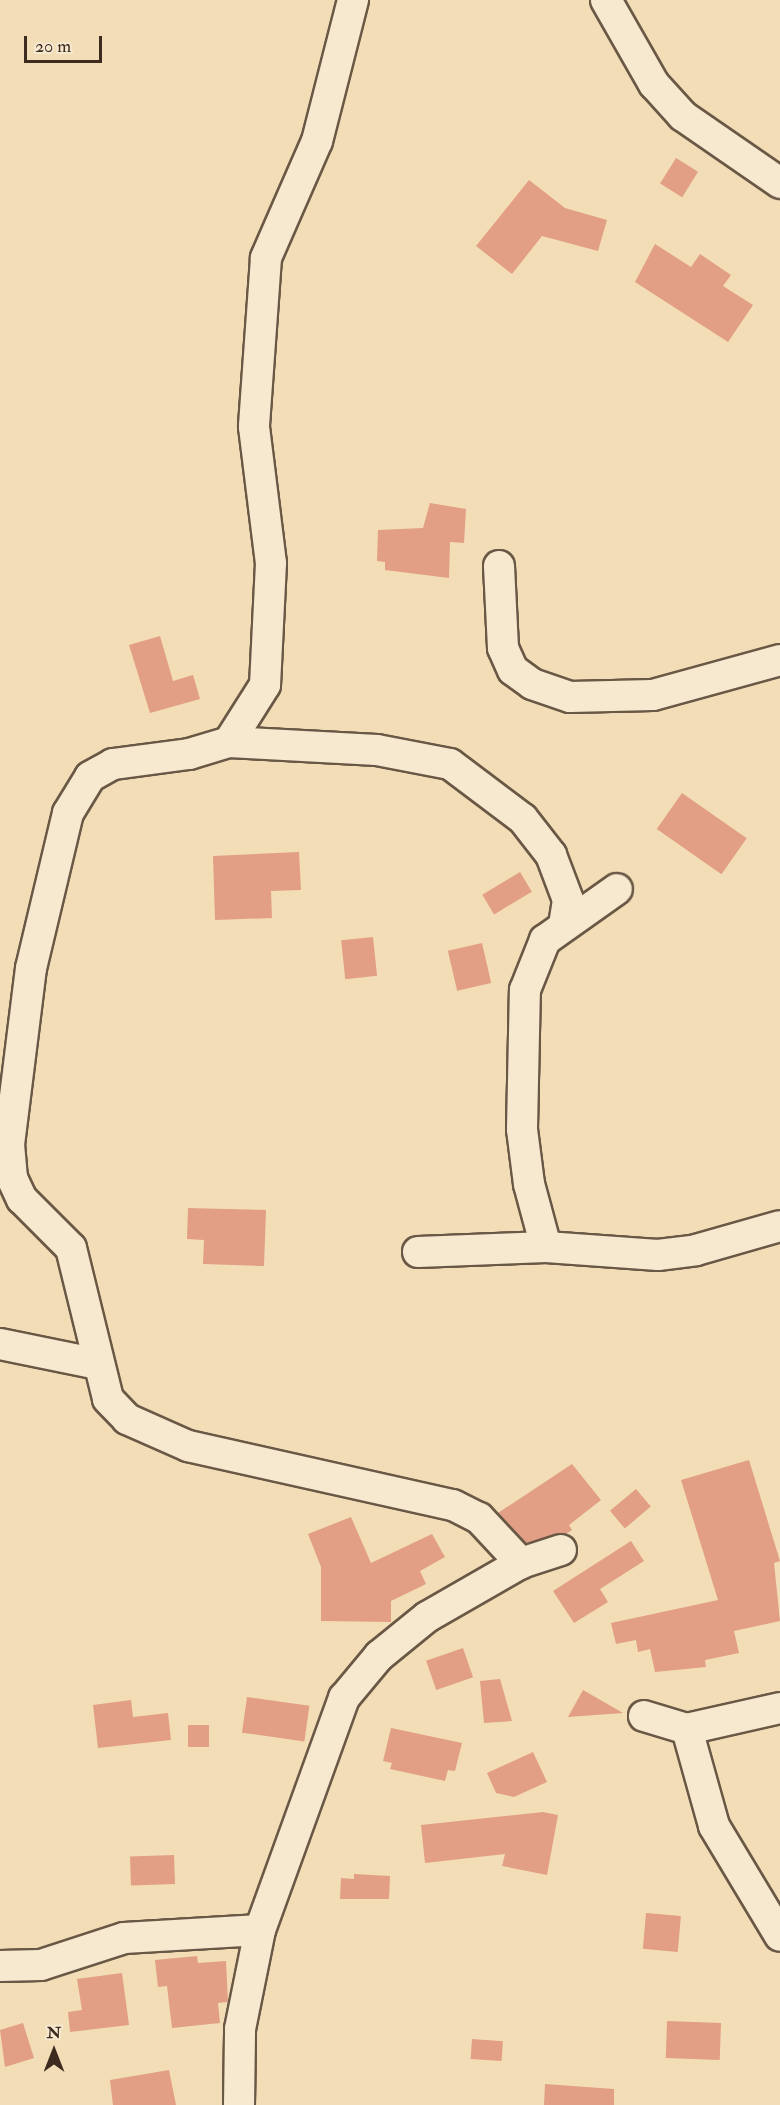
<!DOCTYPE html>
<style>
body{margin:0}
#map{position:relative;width:780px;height:2105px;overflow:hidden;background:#f2ddb7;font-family:"IM FELL Double Pica",serif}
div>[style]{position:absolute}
.building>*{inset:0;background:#e29f85;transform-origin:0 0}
.roads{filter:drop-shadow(2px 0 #6a5846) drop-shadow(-2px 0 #6a5846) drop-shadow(0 2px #6a5846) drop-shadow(0 -2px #6a5846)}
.street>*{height:30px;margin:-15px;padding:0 15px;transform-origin:15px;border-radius:15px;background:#f7e9d0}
span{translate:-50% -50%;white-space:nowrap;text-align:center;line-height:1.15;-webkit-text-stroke:5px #f7e9d0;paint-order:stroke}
.north{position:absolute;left:24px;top:2021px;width:60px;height:60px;-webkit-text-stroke:4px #f7e9d0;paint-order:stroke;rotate:0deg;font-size:16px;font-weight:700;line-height:24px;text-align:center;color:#3d2b20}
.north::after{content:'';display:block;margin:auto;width:21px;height:27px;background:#3d2b20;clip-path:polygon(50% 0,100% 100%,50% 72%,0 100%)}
.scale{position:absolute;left:24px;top:36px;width:78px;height:27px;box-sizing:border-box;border:3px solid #3d2b20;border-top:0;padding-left:8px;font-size:18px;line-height:21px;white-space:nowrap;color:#3d2b20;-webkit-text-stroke:4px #f7e9d0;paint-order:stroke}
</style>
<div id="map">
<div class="building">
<div style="left:676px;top:158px;width:26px;height:30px;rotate:32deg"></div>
<div style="clip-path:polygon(529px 180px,565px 208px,607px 220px,598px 251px,542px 236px,512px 274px,476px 246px)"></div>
<div style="clip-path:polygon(655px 244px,691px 267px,700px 254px,731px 275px,723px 286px,753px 305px,728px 342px,635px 282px)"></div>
<div style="clip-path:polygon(430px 503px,466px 509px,464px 543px,450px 542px,449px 578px,385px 570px,385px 562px,377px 561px,378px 530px,423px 528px)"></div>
<div style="clip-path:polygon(160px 636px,173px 681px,193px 675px,200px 699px,150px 713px,129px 645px)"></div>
<div style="left:682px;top:793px;width:79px;height:44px;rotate:35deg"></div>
<div style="clip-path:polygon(299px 852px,301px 890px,271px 891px,272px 918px,215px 920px,213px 856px)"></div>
<div style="left:520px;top:872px;width:23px;height:44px;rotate:59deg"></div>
<div style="left:373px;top:937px;width:39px;height:32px;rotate:84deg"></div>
<div style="left:482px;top:943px;width:41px;height:35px;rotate:77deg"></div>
<div style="clip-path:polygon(188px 1208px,266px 1210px,264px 1266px,203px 1264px,204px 1240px,187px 1239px)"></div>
<div style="clip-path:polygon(749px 1460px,780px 1561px,774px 1563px,780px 1621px,734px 1631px,739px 1653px,705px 1660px,706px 1667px,655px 1672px,650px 1649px,638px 1652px,636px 1640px,616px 1644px,611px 1623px,718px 1600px,681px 1480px)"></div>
<div style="clip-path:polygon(572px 1464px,601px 1500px,569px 1525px,572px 1530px,566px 1534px,526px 1543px,498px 1513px)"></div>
<div style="left:636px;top:1489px;width:23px;height:34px;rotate:50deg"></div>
<div style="clip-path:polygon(351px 1517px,371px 1563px,432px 1534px,445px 1557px,420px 1571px,426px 1584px,391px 1601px,391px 1622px,321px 1621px,321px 1567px,308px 1534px)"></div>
<div style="clip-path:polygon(631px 1541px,644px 1561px,600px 1589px,608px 1602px,574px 1623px,553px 1591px)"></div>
<div style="left:463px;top:1648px;width:31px;height:39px;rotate:71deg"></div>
<div style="clip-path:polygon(500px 1679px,512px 1721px,484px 1723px,480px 1681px)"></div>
<div style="clip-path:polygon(583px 1690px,623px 1713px,568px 1717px)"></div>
<div style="left:247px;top:1697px;width:63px;height:36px;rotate:8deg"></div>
<div style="clip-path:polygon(131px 1700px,133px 1717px,168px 1713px,171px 1740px,98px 1748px,93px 1705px)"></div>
<div style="left:188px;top:1725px;width:21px;height:22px"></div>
<div style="clip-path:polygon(391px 1728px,462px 1743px,455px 1771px,448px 1770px,445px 1781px,390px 1769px,392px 1763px,383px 1761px)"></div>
<div style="clip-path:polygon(533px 1752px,547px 1782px,514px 1797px,496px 1793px,487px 1773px)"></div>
<div style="clip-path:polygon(543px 1812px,558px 1815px,547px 1875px,502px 1866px,505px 1854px,425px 1863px,421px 1825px)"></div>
<div style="left:174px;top:1855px;width:29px;height:44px;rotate:88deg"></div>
<div style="clip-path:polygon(354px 1874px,390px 1876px,389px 1899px,340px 1899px,341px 1878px,354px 1879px)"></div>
<div style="left:646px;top:1913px;width:35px;height:36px;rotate:5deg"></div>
<div style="clip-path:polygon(197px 1956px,198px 1963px,226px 1961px,228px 2002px,218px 2003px,220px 2023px,172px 2028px,167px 1986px,158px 1987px,155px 1960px)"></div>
<div style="clip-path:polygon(122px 1973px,129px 2025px,70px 2032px,68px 2012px,82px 2010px,77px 1979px)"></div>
<div style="clip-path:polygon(23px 2023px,34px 2058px,5px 2067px,0 2030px)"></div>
<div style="left:721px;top:2023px;width:37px;height:54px;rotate:92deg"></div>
<div style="left:472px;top:2039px;width:31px;height:20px;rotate:4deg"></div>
<div style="clip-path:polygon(169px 2070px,176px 2105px,113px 2105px,110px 2080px)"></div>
<div style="clip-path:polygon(545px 2084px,614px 2089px,614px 2105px,544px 2105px)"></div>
</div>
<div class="roads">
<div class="street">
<div style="left:353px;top:0;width:146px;rotate:104.3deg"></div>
<div style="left:317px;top:141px;width:128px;rotate:113.6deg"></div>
<div style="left:266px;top:258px;width:169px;rotate:94.1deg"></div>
<div style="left:254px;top:427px;width:137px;rotate:82.9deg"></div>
<div style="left:271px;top:563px;width:122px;rotate:92.8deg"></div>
<div style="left:265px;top:685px;width:67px;rotate:122.3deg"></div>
<div style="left:229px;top:742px;width:42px;rotate:163.3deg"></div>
<div style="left:189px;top:754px;width:77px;rotate:172.5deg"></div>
<div style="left:113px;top:764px;width:26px;rotate:151deg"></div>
<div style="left:90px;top:777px;width:42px;rotate:121.4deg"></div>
<div style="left:68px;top:813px;width:159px;rotate:103.4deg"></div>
<div style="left:31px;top:968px;width:177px;rotate:97.1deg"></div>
<div style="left:9px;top:1144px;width:34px;rotate:85deg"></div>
<div style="left:12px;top:1178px;width:23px;rotate:65deg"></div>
<div style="left:22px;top:1199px;width:69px;rotate:45deg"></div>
<div style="left:71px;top:1248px;width:155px;rotate:76.2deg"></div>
<div style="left:108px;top:1399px;width:28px;rotate:46deg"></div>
<div style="left:127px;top:1419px;width:67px;rotate:23.9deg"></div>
<div style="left:188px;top:1446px;width:271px;rotate:12.6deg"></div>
<div style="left:453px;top:1505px;width:29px;rotate:27deg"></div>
<div style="left:479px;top:1518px;width:62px;rotate:47deg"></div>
<div style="left:606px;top:0;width:97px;rotate:60.3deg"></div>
<div style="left:654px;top:84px;width:43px;rotate:47.8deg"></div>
<div style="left:683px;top:116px;width:118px;rotate:34.6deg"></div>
<div style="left:499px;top:566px;width:82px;rotate:87.2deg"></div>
<div style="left:503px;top:648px;width:24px;rotate:66deg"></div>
<div style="left:513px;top:670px;width:24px;rotate:36deg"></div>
<div style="left:532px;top:684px;width:40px;rotate:18.9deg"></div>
<div style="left:570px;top:697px;width:83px;rotate:-1.4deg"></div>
<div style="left:653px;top:695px;width:132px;rotate:-15.4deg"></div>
<div style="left:229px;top:742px;width:148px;rotate:3.1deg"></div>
<div style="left:377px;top:750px;width:74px;rotate:10.9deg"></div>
<div style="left:450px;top:764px;width:91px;rotate:37deg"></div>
<div style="left:523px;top:819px;width:46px;rotate:52.1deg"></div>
<div style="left:551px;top:855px;width:48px;rotate:69.3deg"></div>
<div style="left:568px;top:900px;width:25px;rotate:99deg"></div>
<div style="left:546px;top:1247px;width:65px;rotate:-105.1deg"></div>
<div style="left:529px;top:1184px;width:55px;rotate:-97.3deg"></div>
<div style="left:522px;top:1129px;width:139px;rotate:-88.8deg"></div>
<div style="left:525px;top:990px;width:54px;rotate:-68.2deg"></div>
<div style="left:545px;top:940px;width:88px;rotate:-35.3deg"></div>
<div style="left:418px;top:1252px;width:128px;rotate:-2.2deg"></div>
<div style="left:546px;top:1247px;width:112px;rotate:4.1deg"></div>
<div style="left:658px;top:1255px;width:38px;rotate:-7deg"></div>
<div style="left:696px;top:1250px;width:87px;rotate:-15.9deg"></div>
<div style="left:0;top:1344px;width:100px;rotate:11.5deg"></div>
<div style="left:644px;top:1716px;width:45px;rotate:16.8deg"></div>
<div style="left:687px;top:1729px;width:95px;rotate:-12.7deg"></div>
<div style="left:687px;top:1729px;width:101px;rotate:74.4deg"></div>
<div style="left:714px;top:1826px;width:128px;rotate:59deg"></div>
<div style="left:0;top:1966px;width:41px;rotate:-1.4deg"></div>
<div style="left:41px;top:1965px;width:87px;rotate:-18deg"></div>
<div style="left:124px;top:1938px;width:136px;rotate:-3.4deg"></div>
<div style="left:239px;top:2105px;width:76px;rotate:-89.2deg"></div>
<div style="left:240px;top:2029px;width:101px;rotate:-78.6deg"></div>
<div style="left:260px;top:1930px;width:247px;rotate:-70.1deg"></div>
<div style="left:344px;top:1698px;width:55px;rotate:-50.2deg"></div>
<div style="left:379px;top:1656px;width:62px;rotate:-39.1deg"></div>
<div style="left:427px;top:1617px;width:108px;rotate:-29.9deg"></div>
<div style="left:521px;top:1563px;width:42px;rotate:-18deg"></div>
</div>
</div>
<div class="north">N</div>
<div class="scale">20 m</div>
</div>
